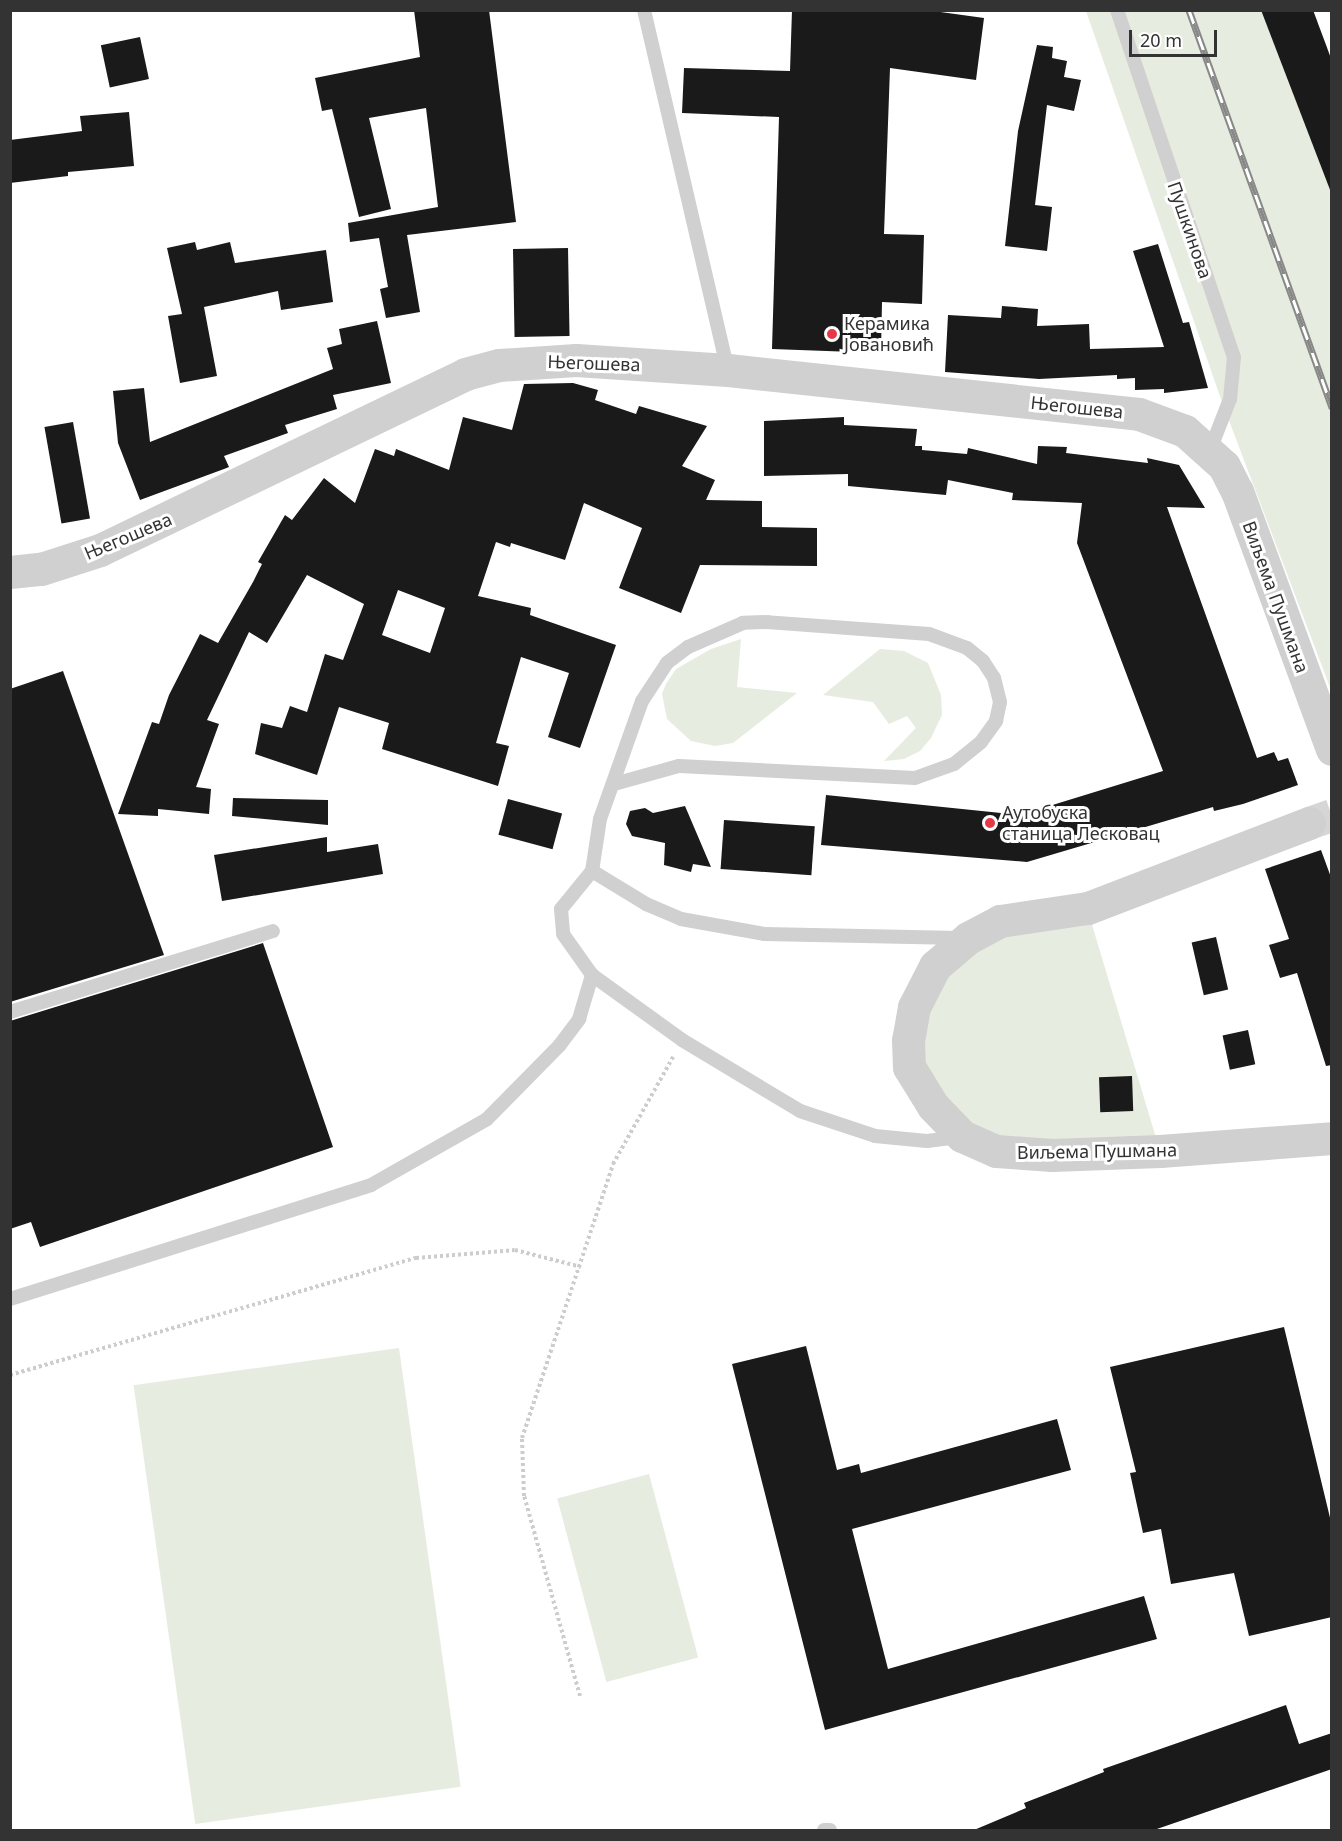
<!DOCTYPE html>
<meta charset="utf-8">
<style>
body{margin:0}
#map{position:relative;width:1342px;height:1841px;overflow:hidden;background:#fff;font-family:"Noto Sans",sans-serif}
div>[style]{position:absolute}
.green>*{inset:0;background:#e6ecdf;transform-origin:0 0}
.building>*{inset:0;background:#1a1a1a;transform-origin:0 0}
.tertiary-tunnel>*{height:33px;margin-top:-16.5px;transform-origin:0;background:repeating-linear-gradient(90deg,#d6d6d6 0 33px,transparent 0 49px)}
.path>*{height:4px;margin-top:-2px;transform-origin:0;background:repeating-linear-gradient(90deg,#cdcdcd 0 3px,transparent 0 6px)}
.service>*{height:14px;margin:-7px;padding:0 7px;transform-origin:7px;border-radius:7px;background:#d0d0d0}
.tertiary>*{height:33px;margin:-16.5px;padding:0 16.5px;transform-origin:16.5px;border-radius:16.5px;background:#d0d0d0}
.rail>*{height:7px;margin-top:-3.5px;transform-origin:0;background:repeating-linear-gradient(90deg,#fff 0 14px,#888 0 28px);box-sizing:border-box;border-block:2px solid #888}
.dots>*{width:16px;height:16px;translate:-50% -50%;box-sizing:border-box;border:3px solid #fff;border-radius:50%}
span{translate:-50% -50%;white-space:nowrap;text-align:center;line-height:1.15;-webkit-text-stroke:6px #fff;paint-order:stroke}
.street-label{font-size:18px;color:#333}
.poi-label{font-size:18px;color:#333}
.left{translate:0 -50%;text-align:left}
.frame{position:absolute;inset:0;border:12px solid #333;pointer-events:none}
.scale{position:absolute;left:1129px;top:30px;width:88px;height:27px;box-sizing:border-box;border:3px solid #333;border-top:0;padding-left:8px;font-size:18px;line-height:21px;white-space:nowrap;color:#333;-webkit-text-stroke:4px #fff;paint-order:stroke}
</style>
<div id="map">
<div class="green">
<div style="clip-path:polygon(1086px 11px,1266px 11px,1331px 192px,1331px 690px,1222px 402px)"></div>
<div style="clip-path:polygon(741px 639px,737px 687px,797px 693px,733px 743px,715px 746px,691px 741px,667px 719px,662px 694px,666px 684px,676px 669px,711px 649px)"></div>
<div style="clip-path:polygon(880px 649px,904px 651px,928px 663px,941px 695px,942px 715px,931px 738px,920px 751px,904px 759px,884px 761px,916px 728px,907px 716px,889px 724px,873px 702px,823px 695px)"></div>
<div style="clip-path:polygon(1087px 908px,1160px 1151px,962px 1136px,908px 1040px,968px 938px)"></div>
<div style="left:399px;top:1348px;width:443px;height:268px;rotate:82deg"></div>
<div style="left:649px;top:1474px;width:190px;height:95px;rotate:75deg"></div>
</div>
<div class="building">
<div style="clip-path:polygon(414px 10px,489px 10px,516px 222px,407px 235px,420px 312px,386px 318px,380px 289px,388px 287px,379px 238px,350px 242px,348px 223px,438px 207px,426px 108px,369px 118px,391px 209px,359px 217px,332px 109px,322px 111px,315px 78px,420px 57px)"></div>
<div style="clip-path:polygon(792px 10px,926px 10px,984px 18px,976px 80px,890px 68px,884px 234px,924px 235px,922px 304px,882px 302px,881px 353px,772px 349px,779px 117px,682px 113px,684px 68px,790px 71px)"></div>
<div style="clip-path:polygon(1261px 10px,1313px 10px,1332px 61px,1332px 195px)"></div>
<div style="left:140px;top:37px;width:43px;height:40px;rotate:78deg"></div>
<div style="clip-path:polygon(1037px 45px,1053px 47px,1052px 58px,1067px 61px,1064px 77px,1081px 80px,1074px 111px,1047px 105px,1035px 205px,1052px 207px,1047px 251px,1005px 246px,1018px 131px)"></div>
<div style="clip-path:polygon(129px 112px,134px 166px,68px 172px,68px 176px,10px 183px,10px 140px,82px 131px,80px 116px)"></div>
<div style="clip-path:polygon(195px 242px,197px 250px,230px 242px,235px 263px,326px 250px,333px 302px,281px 310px,278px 291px,204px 307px,217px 376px,180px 383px,168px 316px,182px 314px,167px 248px)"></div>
<div style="clip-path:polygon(1158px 244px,1183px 323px,1189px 322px,1208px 388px,1164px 393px,1164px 389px,1135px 390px,1135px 378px,1117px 379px,1117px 375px,1039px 379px,945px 372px,948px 315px,1001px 318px,1002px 306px,1038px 309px,1037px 326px,1089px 324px,1090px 349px,1164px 347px,1133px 251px)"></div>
<div style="left:568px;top:248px;width:88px;height:55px;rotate:89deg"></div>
<div style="clip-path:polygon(377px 321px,391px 383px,333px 395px,337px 409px,285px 425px,288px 433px,224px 456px,229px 467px,224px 469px,140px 500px,118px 443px,113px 391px,144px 388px,150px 442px,333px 369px,327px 348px,342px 344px,339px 329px)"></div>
<div style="clip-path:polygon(evenodd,573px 383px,598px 390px,595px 400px,636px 414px,639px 406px,707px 426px,682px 466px,715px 480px,706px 500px,762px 501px,762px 527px,817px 528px,817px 566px,700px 565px,681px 613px,619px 588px,642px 528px,584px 503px,565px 560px,511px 543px,510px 547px,496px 542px,478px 596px,531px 608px,530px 615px,616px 645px,580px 748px,548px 737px,569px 673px,521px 657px,496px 743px,509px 746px,498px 786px,382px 749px,389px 723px,339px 707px,317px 775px,255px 754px,261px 723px,282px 728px,290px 706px,307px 712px,325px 654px,343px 660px,364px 604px,307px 575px,267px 643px,249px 632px,207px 720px,219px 724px,196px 787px,211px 789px,209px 814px,158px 809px,158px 816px,118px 814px,152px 722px,159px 724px,169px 695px,200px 634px,218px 643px,253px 582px,262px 564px,258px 562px,285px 515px,292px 520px,324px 478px,355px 503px,375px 449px,394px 456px,396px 449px,449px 470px,463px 417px,512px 430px,524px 384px,573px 383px,398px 590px,445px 608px,430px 653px,382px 635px,398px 590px)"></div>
<div style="clip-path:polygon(844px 417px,844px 425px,917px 429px,915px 446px,922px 446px,922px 450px,967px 454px,968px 448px,1037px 464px,1038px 446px,1067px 447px,1066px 453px,1148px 463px,1147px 458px,1179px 465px,1205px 508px,1167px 507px,1257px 758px,1274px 752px,1278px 761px,1288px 758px,1298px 785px,1243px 804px,1214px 811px,1213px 807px,1027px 862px,821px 845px,826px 795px,1020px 815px,1163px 771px,1077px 543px,1082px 503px,1012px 500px,1013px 493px,948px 480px,946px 495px,848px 486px,848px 474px,764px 476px,764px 421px)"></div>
<div style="left:73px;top:422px;width:98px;height:29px;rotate:80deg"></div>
<div style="clip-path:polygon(63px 671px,164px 955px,10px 1002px,10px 689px)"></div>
<div style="clip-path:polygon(233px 798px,328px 800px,328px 825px,232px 816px)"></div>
<div style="left:508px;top:799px;width:56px;height:37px;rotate:15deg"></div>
<div style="clip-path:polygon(685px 806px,711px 867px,693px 864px,691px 872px,664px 865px,665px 843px,632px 836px,626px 824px,630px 811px,645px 808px,653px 813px)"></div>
<div style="left:724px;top:820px;width:91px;height:49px;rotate:4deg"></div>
<div style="clip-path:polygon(327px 837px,327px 852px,378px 844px,383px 874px,222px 901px,214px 855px)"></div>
<div style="clip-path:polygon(1321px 850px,1332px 880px,1332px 1065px,1326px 1066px,1297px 973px,1280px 978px,1269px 945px,1289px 939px,1265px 869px)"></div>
<div style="left:1216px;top:937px;width:54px;height:25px;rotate:77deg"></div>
<div style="clip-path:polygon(263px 943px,333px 1147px,40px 1247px,31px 1222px,10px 1229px,10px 1021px)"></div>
<div style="left:1248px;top:1030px;width:35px;height:26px;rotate:78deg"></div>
<div style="left:1132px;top:1076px;width:35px;height:33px;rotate:88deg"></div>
<div style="clip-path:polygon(1284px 1327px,1332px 1526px,1332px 1617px,1249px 1636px,1234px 1573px,1171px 1584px,1161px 1529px,1143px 1533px,1130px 1473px,1136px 1472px,1110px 1367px)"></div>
<div style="clip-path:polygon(806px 1346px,837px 1470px,859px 1464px,861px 1473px,1057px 1419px,1071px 1470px,852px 1529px,888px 1669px,1144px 1596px,1157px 1639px,825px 1730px,732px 1364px)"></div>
<div style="clip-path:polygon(1286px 1705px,1299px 1744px,1332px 1733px,1332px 1769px,1154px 1830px,974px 1830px,1026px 1808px,1024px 1803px,1104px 1772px,1103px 1769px)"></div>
</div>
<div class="tertiary-tunnel">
<div style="left:1309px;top:823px;width:24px;rotate:-19deg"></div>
</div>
<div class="path">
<div style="left:10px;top:1375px;width:423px;rotate:-16.1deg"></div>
<div style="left:416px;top:1258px;width:99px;rotate:-4.6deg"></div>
<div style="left:515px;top:1250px;width:68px;rotate:14.4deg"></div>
<div style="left:580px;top:1696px;width:208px;rotate:-105.6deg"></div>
<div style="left:524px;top:1496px;width:58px;rotate:-92deg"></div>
<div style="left:522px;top:1438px;width:289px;rotate:-71.6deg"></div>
<div style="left:613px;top:1164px;width:123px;rotate:-60.7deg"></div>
</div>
<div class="service">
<div style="left:644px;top:10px;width:370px;rotate:76.9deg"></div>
<div style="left:1117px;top:10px;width:366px;rotate:71.4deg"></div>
<div style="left:1234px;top:357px;width:42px;rotate:95.4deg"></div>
<div style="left:1230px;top:399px;width:55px;rotate:111.4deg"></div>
<div style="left:614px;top:784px;width:67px;rotate:-15.5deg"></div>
<div style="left:679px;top:766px;width:236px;rotate:2.9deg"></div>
<div style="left:915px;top:778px;width:41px;rotate:-19.7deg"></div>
<div style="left:954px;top:764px;width:35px;rotate:-39deg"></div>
<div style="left:981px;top:742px;width:26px;rotate:-54deg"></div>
<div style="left:996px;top:721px;width:19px;rotate:-78deg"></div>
<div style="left:1000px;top:702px;width:25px;rotate:-104deg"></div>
<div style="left:994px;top:678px;width:20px;rotate:-123deg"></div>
<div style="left:983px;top:661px;width:21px;rotate:-141deg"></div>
<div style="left:967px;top:648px;width:40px;rotate:-159.8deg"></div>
<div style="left:929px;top:634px;width:162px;rotate:-175.8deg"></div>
<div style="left:767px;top:622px;width:24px;rotate:178deg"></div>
<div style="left:743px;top:623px;width:60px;rotate:156.4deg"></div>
<div style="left:688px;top:647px;width:26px;rotate:143deg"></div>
<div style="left:667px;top:663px;width:45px;rotate:123.3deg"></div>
<div style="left:642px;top:701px;width:125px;rotate:109.6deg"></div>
<div style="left:600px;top:819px;width:53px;rotate:98.7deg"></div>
<div style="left:592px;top:871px;width:49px;rotate:129.2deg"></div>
<div style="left:561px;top:909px;width:25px;rotate:85deg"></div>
<div style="left:563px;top:934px;width:50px;rotate:54.7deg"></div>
<div style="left:592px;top:975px;width:111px;rotate:35.8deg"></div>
<div style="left:682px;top:1040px;width:138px;rotate:31deg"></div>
<div style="left:800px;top:1111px;width:79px;rotate:18.4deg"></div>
<div style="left:875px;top:1136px;width:52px;rotate:5.5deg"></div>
<div style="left:927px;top:1141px;width:32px;rotate:-7deg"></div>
<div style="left:592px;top:871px;width:63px;rotate:31.4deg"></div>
<div style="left:646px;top:904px;width:38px;rotate:23deg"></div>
<div style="left:681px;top:919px;width:84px;rotate:10.2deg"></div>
<div style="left:764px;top:934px;width:196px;rotate:1.2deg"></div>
<div style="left:10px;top:1012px;width:275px;rotate:-17.1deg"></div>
<div style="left:10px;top:1299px;width:379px;rotate:-17.5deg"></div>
<div style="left:371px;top:1185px;width:133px;rotate:-29.6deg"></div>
<div style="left:487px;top:1119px;width:103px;rotate:-45.4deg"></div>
<div style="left:559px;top:1046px;width:34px;rotate:-53deg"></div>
<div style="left:579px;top:1019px;width:46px;rotate:-73.5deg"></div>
<div style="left:824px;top:1830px;width:6px"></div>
</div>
<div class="tertiary">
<div style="left:10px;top:572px;width:31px;rotate:-6deg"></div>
<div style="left:41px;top:569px;width:62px;rotate:-17.9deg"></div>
<div style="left:100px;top:550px;width:405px;rotate:-25.7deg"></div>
<div style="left:465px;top:374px;width:35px;rotate:-15deg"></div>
<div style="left:499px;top:365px;width:77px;rotate:-3.7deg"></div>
<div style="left:576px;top:360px;width:152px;rotate:3.8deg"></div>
<div style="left:728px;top:370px;width:413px;rotate:6.1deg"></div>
<div style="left:1139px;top:414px;width:49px;rotate:20.3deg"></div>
<div style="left:1185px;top:431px;width:52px;rotate:41.9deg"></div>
<div style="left:1224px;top:466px;width:28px;rotate:63deg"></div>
<div style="left:1237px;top:491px;width:275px;rotate:69.8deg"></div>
<div style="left:1309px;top:823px;width:238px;rotate:159deg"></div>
<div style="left:1087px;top:908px;width:88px;rotate:171.5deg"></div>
<div style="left:1000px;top:921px;width:36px;rotate:152deg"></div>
<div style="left:968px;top:938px;width:43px;rotate:139.7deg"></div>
<div style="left:935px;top:966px;width:46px;rotate:117.1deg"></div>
<div style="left:914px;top:1007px;width:34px;rotate:100deg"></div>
<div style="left:908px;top:1040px;width:27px;rotate:88deg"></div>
<div style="left:909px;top:1067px;width:46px;rotate:58.4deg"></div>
<div style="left:933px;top:1106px;width:42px;rotate:46deg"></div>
<div style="left:962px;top:1136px;width:37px;rotate:24deg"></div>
<div style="left:996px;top:1151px;width:56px;rotate:4.1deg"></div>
<div style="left:1052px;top:1155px;width:108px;rotate:-2.1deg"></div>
<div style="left:1160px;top:1151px;width:172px;rotate:-4.3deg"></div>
</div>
<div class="rail">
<div style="left:1189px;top:10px;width:423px;rotate:70.2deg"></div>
</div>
<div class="dots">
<div style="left:832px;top:334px;background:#e63946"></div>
<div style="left:990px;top:823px;background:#e63946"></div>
</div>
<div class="street-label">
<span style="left:1190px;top:230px;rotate:71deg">Пушкинова</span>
<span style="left:594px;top:363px;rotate:2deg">Његошева</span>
<span style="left:1077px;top:407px;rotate:6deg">Његошева</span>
<span style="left:128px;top:536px;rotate:-23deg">Његошева</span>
<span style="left:1276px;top:597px;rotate:70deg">Виљема Пушмана</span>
<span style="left:1097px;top:1151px;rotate:-1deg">Виљема Пушмана</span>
</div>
<div class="poi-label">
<span class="left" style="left:844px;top:334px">Керамика<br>Јовановић</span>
<span class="left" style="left:1002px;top:823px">Аутобуска<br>станица Лесковац</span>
</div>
<div class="frame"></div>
<div class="scale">20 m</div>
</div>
